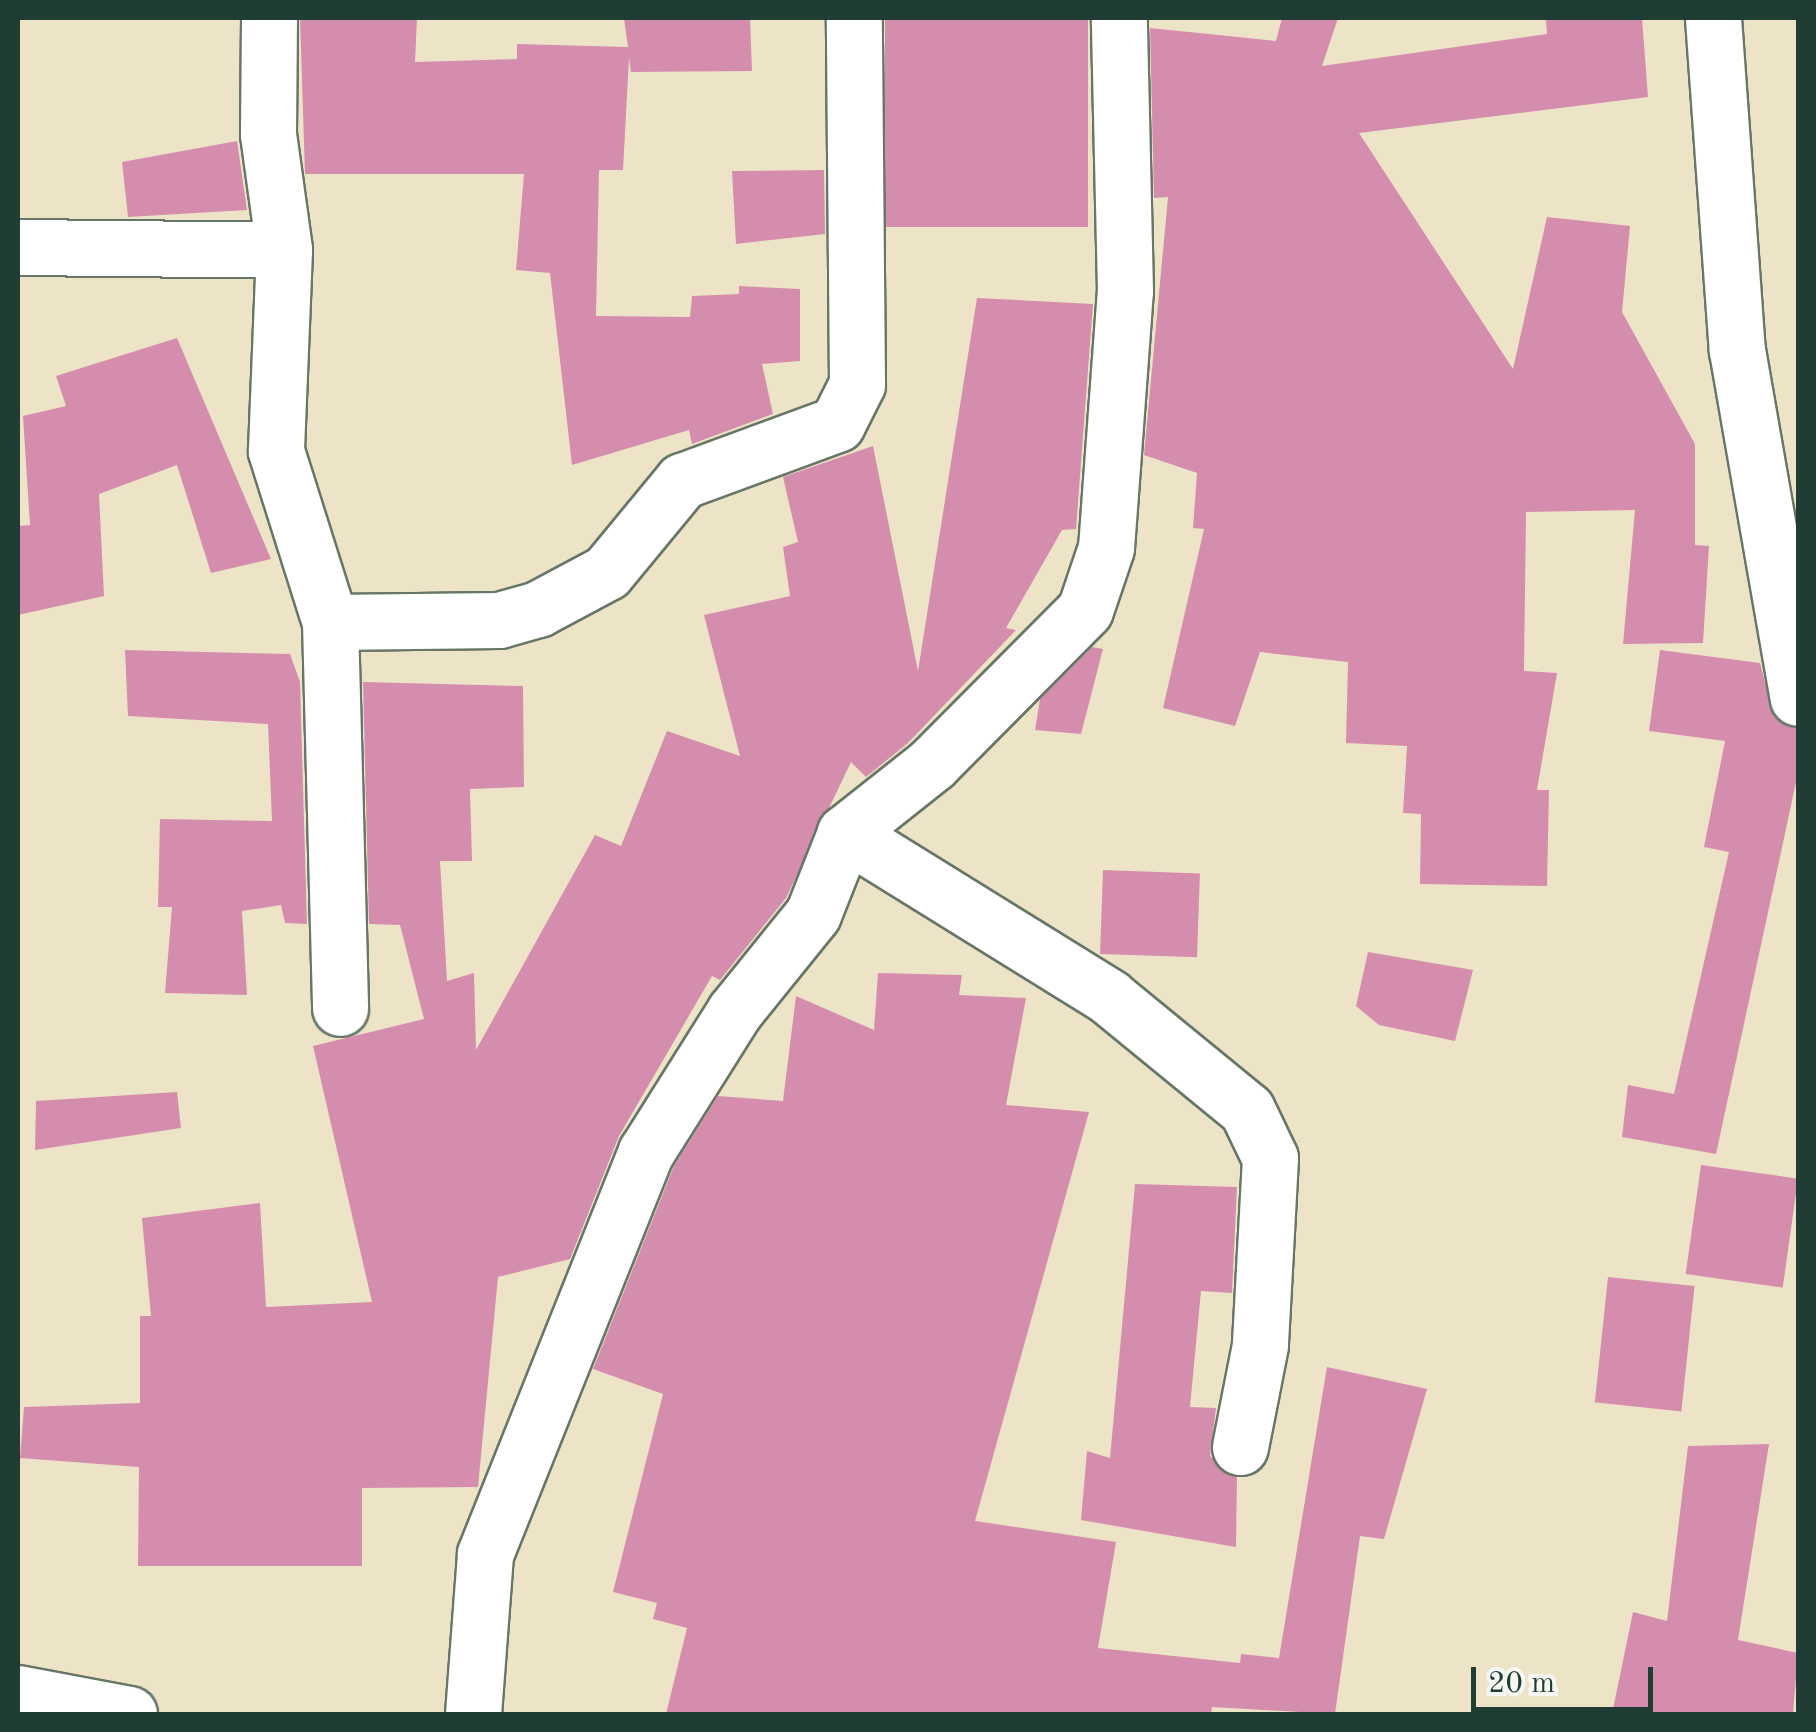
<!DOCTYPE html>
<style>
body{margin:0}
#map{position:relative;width:1816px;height:1732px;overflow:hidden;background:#ede4c7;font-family:"Old Standard TT",serif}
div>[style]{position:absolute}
.building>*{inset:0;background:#d58dae;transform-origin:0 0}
.roads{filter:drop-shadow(2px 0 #677767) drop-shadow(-2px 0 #677767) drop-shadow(0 2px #677767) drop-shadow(0 -2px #677767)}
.minor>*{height:55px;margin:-27.5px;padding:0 27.5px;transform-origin:27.5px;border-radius:27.5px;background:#fff}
.trunk>*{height:55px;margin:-27.5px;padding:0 27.5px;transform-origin:27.5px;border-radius:27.5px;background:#fff}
span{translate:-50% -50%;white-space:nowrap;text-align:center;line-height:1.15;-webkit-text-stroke:9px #f6f6f2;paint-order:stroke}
.frame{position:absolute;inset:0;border:20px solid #1f3d34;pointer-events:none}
.scale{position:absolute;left:1471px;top:1667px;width:182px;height:45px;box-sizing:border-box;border:5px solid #1f3d34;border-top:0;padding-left:12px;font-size:30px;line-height:35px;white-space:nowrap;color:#1f3d34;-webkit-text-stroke:8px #f6f6f2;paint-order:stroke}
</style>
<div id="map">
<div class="building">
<div style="clip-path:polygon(300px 18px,417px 18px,415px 62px,517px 59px,517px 44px,628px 47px,624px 18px,750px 18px,752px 71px,631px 72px,629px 58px,623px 170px,599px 170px,596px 316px,690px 317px,692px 296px,739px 294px,739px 286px,800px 289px,800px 361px,762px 364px,773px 414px,692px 444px,689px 430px,572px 465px,550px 273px,516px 270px,524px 174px,305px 174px)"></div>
<div style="left:885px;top:18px;width:203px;height:209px"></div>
<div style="clip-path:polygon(1282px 18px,1338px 18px,1322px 66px,1547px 34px,1546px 20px,1642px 18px,1648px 97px,1359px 133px,1513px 369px,1547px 217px,1630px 226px,1622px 312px,1695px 444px,1695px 545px,1709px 546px,1703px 643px,1623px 644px,1635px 510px,1526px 512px,1524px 671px,1557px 673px,1537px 790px,1549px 790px,1547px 886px,1420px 884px,1421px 814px,1403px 813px,1407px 746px,1346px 743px,1348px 662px,1260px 652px,1235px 726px,1163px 708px,1204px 529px,1193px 528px,1197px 473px,1144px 455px,1168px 197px,1154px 198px,1150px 28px,1276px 41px)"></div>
<div style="clip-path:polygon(237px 141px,247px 210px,128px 217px,122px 162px)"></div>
<div style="clip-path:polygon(824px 170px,825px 234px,736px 244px,732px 171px)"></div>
<div style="clip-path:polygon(977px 298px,1093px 304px,1076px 529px,1062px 530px,1006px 628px,1016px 630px,908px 743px,866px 777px,851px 762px,786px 898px,720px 980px,712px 976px,619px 1136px,570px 1259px,498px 1277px,478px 1487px,362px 1488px,362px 1566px,138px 1566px,139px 1467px,20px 1458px,24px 1407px,140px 1403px,140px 1316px,151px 1316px,142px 1218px,260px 1203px,266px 1307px,372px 1302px,313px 1046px,424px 1019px,400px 925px,369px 924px,363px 682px,523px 686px,524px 787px,470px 789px,472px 861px,440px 861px,447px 981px,474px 973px,476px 1050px,595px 835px,621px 846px,667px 731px,740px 756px,704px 615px,790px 596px,783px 547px,798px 542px,783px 477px,873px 446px,918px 671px)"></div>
<div style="clip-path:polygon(177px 338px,271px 559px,211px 573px,177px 465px,99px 494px,104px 596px,18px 615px,18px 526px,30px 525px,23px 416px,66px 406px,56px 376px)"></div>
<div style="clip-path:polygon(1092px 647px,1103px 649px,1081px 734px,1035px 730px,1040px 699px)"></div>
<div style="clip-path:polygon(125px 650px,290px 654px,300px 682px,307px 924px,285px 923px,281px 905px,242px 911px,247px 995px,165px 993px,172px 907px,158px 907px,160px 819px,272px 821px,268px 724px,128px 716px)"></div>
<div style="clip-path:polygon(1660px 650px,1760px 663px,1774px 717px,1798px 728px,1798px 773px,1716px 1154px,1622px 1137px,1628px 1085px,1674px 1094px,1729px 852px,1704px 847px,1725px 741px,1649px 731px)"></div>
<div style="left:1103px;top:870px;width:97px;height:84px;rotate:2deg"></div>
<div style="clip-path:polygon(1368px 952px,1473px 970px,1455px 1041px,1379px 1025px,1356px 1006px)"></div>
<div style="clip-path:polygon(878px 973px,962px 975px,959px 995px,1026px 998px,1006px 1105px,1089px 1112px,975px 1521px,1116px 1542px,1098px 1648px,1240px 1663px,1241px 1654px,1279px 1658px,1327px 1367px,1427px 1389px,1384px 1539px,1360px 1536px,1335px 1714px,1212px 1707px,1211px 1714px,666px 1714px,687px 1628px,653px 1619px,657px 1603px,613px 1592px,663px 1394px,593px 1369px,674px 1166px,718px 1096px,783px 1101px,796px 996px,874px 1030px)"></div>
<div style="clip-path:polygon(177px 1092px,181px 1128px,35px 1150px,36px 1101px)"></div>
<div style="left:1701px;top:1165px;width:98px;height:110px;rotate:8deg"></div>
<div style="clip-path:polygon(1135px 1184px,1237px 1187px,1232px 1293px,1201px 1291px,1190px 1407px,1216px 1408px,1210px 1456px,1237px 1478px,1236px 1547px,1081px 1520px,1087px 1451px,1110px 1458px)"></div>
<div style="left:1608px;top:1277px;width:87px;height:126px;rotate:6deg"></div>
<div style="clip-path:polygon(1769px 1444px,1738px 1640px,1798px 1653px,1793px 1714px,1612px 1714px,1633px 1612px,1667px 1621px,1688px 1446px)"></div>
</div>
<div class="roads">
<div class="minor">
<div style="left:269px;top:18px;width:116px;rotate:90.5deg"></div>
<div style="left:268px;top:134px;width:117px;rotate:82.1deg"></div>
<div style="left:284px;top:250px;width:201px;rotate:92.3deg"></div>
<div style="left:276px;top:451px;width:179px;rotate:72.5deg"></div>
<div style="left:330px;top:622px;width:386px;rotate:88.5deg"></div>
<div style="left:1713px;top:18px;width:333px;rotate:85.9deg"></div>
<div style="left:1737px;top:350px;width:353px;rotate:80.1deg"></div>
<div style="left:18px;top:247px;width:266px;rotate:0.6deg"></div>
<div style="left:330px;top:622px;width:169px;rotate:-0.7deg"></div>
<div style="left:499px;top:620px;width:41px;rotate:-15.8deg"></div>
<div style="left:538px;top:609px;width:78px;rotate:-28.2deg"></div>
<div style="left:607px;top:572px;width:118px;rotate:-50.5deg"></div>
<div style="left:682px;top:481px;width:165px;rotate:-20.2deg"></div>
<div style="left:837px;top:424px;width:45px;rotate:-63.4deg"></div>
<div style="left:857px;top:384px;width:366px;rotate:-90.5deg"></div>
<div style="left:845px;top:833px;width:311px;rotate:31.8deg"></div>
<div style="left:1109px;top:997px;width:178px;rotate:39.3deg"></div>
<div style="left:1247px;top:1110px;width:53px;rotate:64.4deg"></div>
<div style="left:1270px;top:1158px;width:187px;rotate:93.1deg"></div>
<div style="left:1260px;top:1345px;width:104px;rotate:101.1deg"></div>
<div style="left:473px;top:1714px;width:160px;rotate:-85.7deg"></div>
<div style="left:485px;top:1554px;width:433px;rotate:-68.2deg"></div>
<div style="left:646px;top:1152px;width:165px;rotate:-57.8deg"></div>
<div style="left:734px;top:1012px;width:126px;rotate:-51.1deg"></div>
<div style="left:813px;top:914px;width:87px;rotate:-68.4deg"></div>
<div style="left:845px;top:833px;width:111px;rotate:-38.4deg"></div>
<div style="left:932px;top:764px;width:217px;rotate:-45.2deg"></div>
<div style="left:1085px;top:610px;width:65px;rotate:-71.3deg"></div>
<div style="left:1106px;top:548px;width:258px;rotate:-85.8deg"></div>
<div style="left:1125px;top:291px;width:273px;rotate:-91.3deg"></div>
</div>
<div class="trunk">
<div style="left:18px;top:1693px;width:113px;rotate:10.7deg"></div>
</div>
</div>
<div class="frame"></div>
<div class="scale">20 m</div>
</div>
